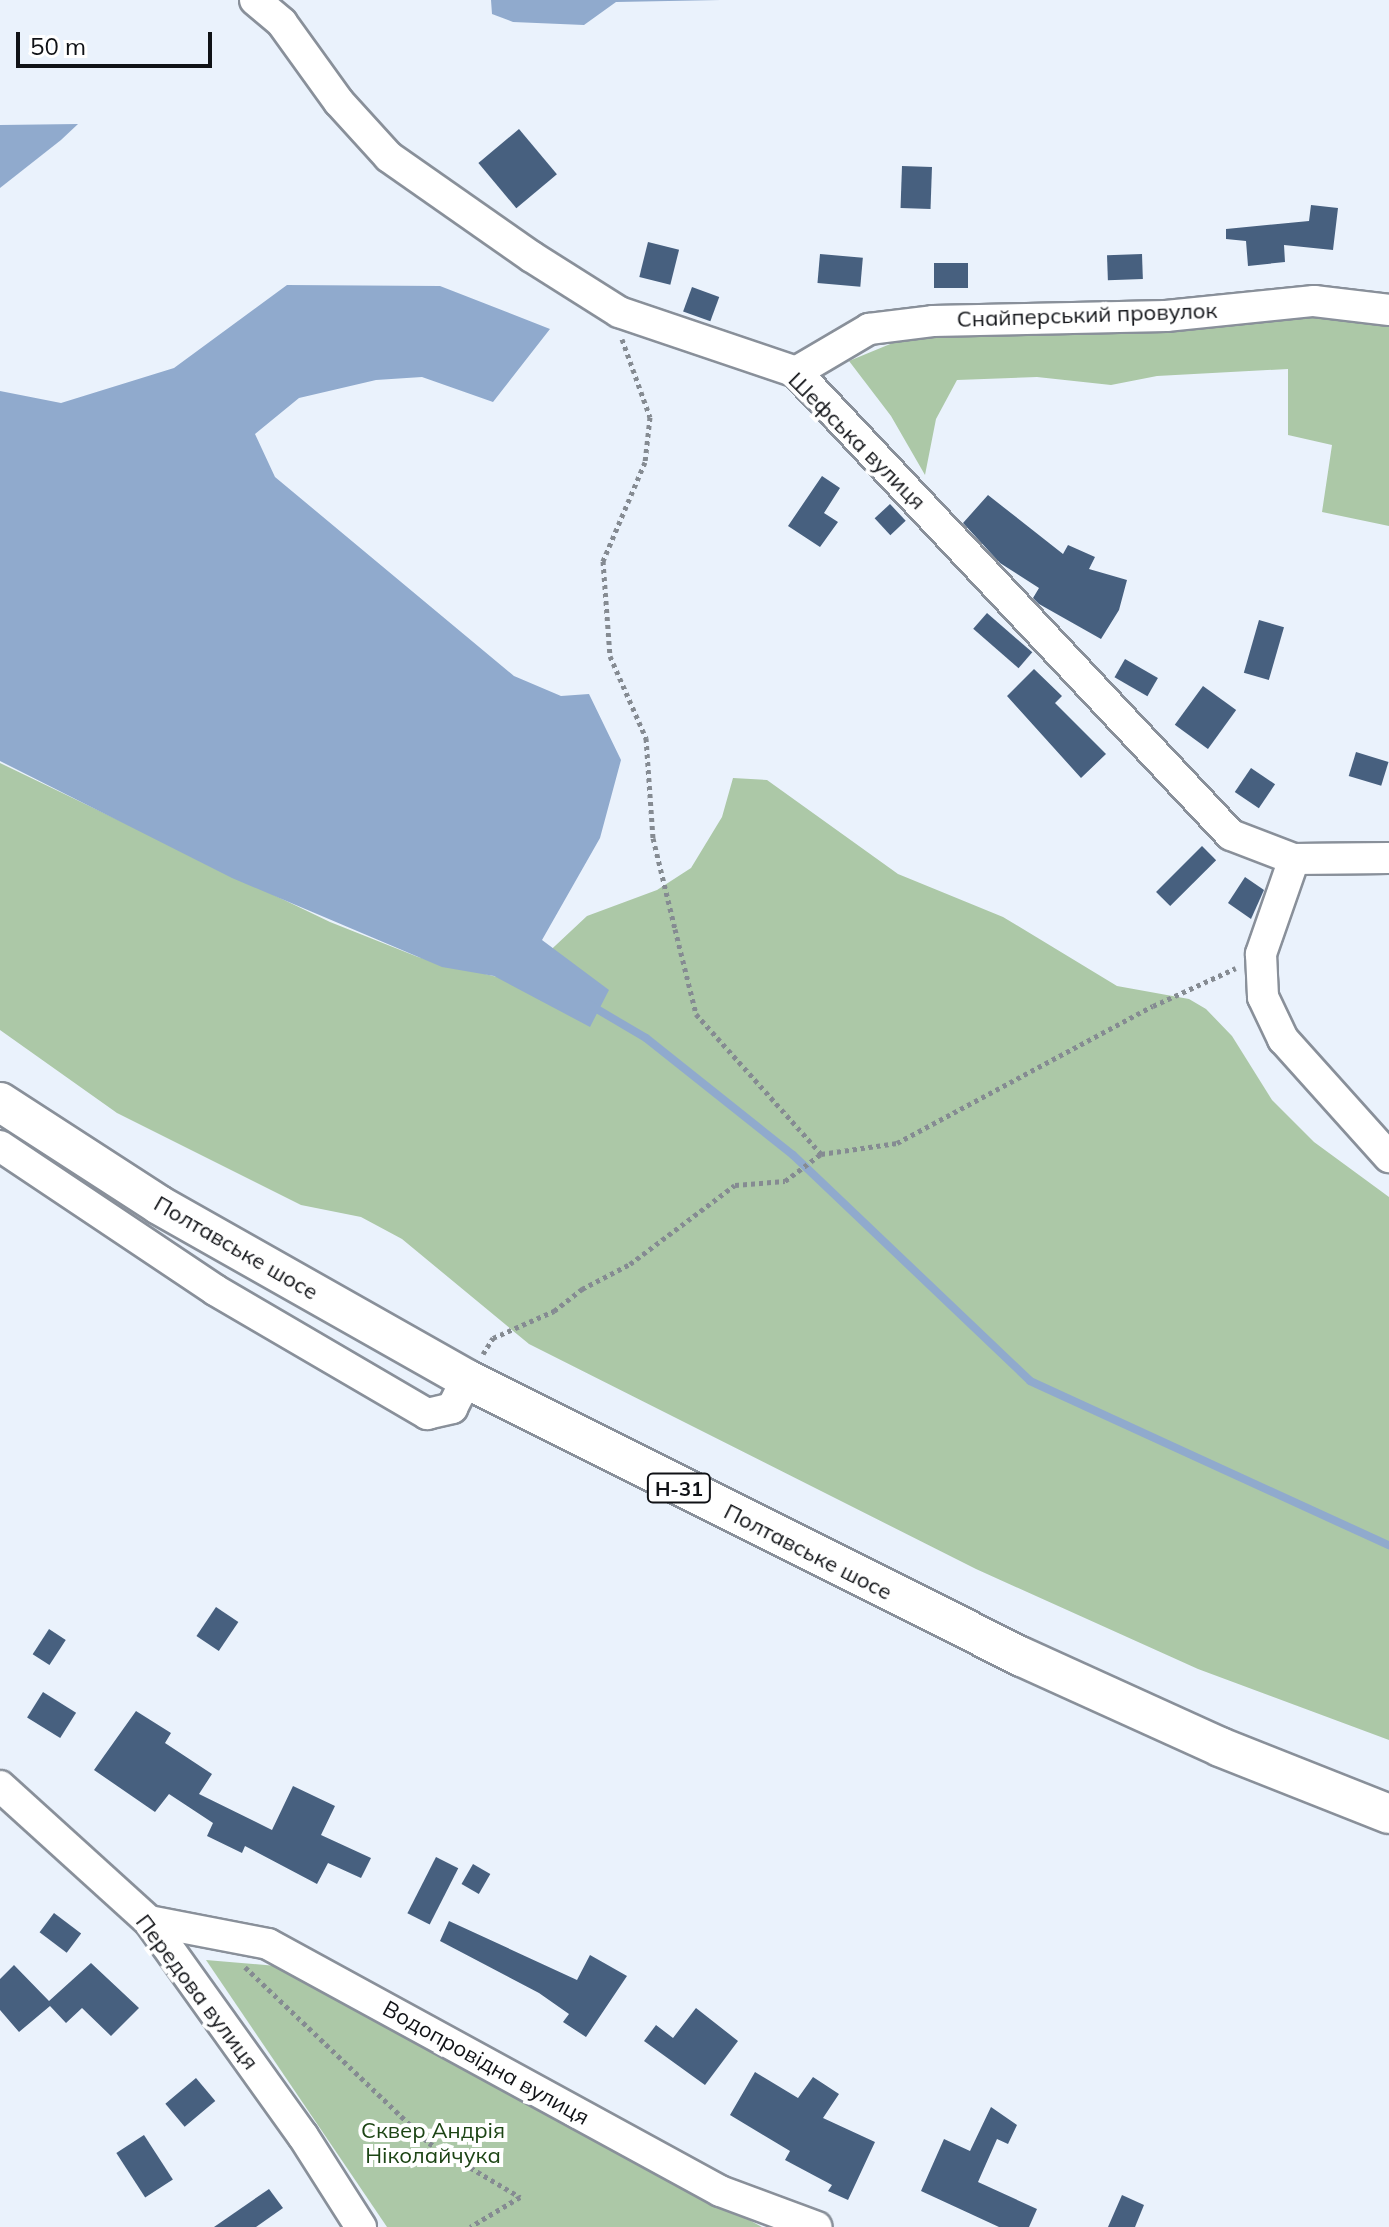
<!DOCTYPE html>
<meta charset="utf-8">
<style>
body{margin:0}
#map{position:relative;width:1389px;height:2227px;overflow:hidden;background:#eaf2fc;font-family:Mulish,sans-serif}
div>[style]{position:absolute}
.green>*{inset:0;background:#acc8a7}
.water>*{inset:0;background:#90aacd}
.stream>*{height:8px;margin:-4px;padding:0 4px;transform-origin:4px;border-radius:4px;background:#90aacd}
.building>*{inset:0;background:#47607f;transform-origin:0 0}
.path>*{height:5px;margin-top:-2.5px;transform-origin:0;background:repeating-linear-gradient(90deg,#858b92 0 4px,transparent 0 8px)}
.roads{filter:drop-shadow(2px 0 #89909a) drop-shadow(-2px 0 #89909a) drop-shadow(0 2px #89909a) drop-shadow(0 -2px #89909a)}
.minor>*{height:30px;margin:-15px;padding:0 15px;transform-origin:15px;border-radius:15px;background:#fff}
.major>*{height:38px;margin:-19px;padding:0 19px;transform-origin:19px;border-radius:19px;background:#fff}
span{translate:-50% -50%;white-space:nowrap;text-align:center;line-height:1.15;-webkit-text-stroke:8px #fff;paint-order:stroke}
.shield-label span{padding:2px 6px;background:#fff;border:2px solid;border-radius:6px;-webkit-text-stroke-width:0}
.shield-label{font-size:20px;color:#101216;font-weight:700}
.street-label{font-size:22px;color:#101216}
.park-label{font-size:22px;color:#1d4515}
.scale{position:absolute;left:16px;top:32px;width:196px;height:36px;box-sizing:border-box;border:4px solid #101216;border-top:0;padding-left:10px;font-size:24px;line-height:28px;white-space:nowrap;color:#101216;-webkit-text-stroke:6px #fff;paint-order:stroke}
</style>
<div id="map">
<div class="green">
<div style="clip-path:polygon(1389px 314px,1389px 526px,1322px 512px,1332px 445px,1288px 435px,1288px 369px,1157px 376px,1111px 385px,1037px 377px,957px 380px,936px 419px,925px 475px,891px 416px,849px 361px,912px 335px,1047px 323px)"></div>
<div style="clip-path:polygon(0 763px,330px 922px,418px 957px,505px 979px,540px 960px,587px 916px,657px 890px,691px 868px,722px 817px,733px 778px,767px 780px,898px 874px,1003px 917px,1117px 986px,1189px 999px,1206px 1009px,1232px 1036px,1272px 1100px,1314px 1142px,1389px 1197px,1389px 1740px,1198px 1669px,976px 1569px,529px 1344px,402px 1239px,361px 1217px,301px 1205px,117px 1113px,0 1030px)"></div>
<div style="clip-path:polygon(206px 1960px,288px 1967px,762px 2227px,387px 2227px)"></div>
</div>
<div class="water">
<div style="clip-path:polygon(491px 0,721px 0,616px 2px,584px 25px,513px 22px,492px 14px)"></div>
<div style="clip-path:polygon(78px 124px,61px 140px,0 188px,0 125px)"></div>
<div style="clip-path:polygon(287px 285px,440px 286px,550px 329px,493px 402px,422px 377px,376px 380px,299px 398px,255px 434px,275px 477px,514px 676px,561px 696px,589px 694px,621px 760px,600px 838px,542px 940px,609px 990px,590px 1027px,494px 976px,442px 967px,232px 878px,0 761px,0 391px,61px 403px,174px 368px)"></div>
</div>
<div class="stream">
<div style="left:590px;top:1005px;width:65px;rotate:30.5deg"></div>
<div style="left:646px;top:1038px;width:188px;rotate:38.5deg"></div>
<div style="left:793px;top:1155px;width:327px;rotate:43.6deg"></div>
<div style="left:1030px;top:1381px;width:395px;rotate:24.6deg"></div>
</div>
<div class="building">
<div style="left:519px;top:129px;width:59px;height:53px;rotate:50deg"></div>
<div style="left:902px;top:166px;width:30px;height:42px;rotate:2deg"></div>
<div style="clip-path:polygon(1311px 205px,1338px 208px,1333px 250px,1284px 245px,1285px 262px,1248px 266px,1246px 241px,1226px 239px,1226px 229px,1309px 221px)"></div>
<div style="left:648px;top:242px;width:32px;height:36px;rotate:14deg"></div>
<div style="left:820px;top:254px;width:43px;height:29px;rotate:5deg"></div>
<div style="left:1142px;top:254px;width:25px;height:35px;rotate:88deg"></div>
<div style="left:934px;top:263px;width:34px;height:25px"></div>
<div style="left:692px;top:287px;width:29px;height:26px;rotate:20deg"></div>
<div style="clip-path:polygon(822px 476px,840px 488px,824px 513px,838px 522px,820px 547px,788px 526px)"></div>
<div style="clip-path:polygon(988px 495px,1063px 554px,1068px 545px,1095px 557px,1089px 569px,1127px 580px,1119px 610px,1101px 639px,1039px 604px,1033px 598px,1039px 588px,1000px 563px,963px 523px)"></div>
<div style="left:890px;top:504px;width:23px;height:21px;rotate:47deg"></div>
<div style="left:987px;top:613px;width:60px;height:21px;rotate:41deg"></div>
<div style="left:1259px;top:620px;width:26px;height:55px;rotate:16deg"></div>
<div style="left:1125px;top:659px;width:38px;height:21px;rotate:30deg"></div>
<div style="clip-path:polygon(1034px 669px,1062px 696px,1055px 703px,1106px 754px,1081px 778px,1007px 696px)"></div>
<div style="left:1203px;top:686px;width:41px;height:48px;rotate:36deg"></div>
<div style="left:1356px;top:752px;width:34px;height:25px;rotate:17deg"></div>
<div style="left:1251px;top:768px;width:29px;height:29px;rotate:34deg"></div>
<div style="left:1202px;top:846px;width:20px;height:65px;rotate:45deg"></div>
<div style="clip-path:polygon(1245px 877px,1264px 890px,1251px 919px,1228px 903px)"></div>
<div style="left:216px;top:1607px;width:27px;height:35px;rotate:34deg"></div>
<div style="left:49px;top:1629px;width:20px;height:30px;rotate:33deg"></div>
<div style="left:43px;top:1692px;width:39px;height:30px;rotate:32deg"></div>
<div style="clip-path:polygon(136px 1711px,171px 1733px,165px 1743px,212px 1774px,199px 1794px,272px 1830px,293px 1786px,335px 1806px,321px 1835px,371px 1858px,361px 1878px,328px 1863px,317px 1884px,245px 1846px,242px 1853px,207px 1836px,213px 1823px,169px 1794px,155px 1812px,94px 1770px)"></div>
<div style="left:436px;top:1857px;width:25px;height:63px;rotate:27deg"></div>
<div style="left:473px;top:1864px;width:20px;height:23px;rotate:30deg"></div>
<div style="left:54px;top:1913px;width:34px;height:24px;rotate:37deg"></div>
<div style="clip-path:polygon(449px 1921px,577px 1980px,590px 1955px,627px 1976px,586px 2037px,563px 2022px,569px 2014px,539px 1993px,440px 1941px)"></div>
<div style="clip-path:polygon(91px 1963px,139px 2008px,111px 2036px,82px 2008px,66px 2023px,50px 2006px,19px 2032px,0 2010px,0 1979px,14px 1965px,49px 2001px)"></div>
<div style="clip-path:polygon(696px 2008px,738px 2041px,705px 2085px,644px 2041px,656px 2025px,673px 2038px)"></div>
<div style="clip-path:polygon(755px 2072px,798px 2098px,813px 2077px,839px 2094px,823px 2118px,875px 2142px,848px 2200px,828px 2191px,832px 2185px,785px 2160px,790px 2151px,730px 2115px)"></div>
<div style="left:196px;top:2078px;width:30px;height:40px;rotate:50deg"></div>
<div style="clip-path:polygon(991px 2107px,1017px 2125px,1008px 2144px,997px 2139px,978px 2182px,1037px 2209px,1029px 2227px,999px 2227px,921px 2191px,944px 2139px,970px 2151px)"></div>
<div style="left:144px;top:2135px;width:53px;height:33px;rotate:57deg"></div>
<div style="clip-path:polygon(269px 2189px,283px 2208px,256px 2227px,214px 2227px)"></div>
<div style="clip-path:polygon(1122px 2195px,1144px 2205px,1135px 2227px,1108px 2227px)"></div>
</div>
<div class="path">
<div style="left:622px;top:339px;width:83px;rotate:70.3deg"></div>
<div style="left:650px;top:417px;width:45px;rotate:96.3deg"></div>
<div style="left:645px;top:462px;width:108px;rotate:113deg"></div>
<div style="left:603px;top:561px;width:95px;rotate:85.8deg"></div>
<div style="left:610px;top:656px;width:90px;rotate:66.3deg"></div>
<div style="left:646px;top:738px;width:100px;rotate:86deg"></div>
<div style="left:653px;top:838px;width:94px;rotate:76.4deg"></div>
<div style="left:675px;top:929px;width:88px;rotate:76.1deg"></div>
<div style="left:696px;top:1014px;width:188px;rotate:48.2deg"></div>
<div style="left:483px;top:1354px;width:19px;rotate:-58deg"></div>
<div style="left:493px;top:1338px;width:67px;rotate:-23.9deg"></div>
<div style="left:554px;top:1311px;width:36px;rotate:-38deg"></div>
<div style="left:582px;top:1289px;width:54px;rotate:-27.5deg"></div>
<div style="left:630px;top:1264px;width:131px;rotate:-37deg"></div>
<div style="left:735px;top:1185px;width:50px;rotate:-4.6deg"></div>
<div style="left:785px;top:1181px;width:45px;rotate:-36.9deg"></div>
<div style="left:821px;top:1154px;width:77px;rotate:-8.2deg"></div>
<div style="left:897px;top:1143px;width:290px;rotate:-28.2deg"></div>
<div style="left:1153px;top:1006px;width:91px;rotate:-24.6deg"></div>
<div style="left:245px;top:1967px;width:255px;rotate:43.7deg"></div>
<div style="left:429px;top:2143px;width:106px;rotate:30.7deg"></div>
<div style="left:520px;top:2197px;width:58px;rotate:149deg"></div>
</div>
<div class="roads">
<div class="minor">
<div style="left:255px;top:0;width:35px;rotate:40deg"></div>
<div style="left:282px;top:23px;width:97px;rotate:54.2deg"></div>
<div style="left:339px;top:102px;width:74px;rotate:47.7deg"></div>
<div style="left:389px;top:157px;width:174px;rotate:35deg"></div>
<div style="left:532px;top:257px;width:103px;rotate:32.3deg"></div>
<div style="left:619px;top:312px;width:187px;rotate:18.7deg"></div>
<div style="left:796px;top:372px;width:635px;rotate:46.79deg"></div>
<div style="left:1231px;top:835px;width:67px;rotate:20.9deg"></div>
<div style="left:1294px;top:859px;width:95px;rotate:-0.6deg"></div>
<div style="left:796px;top:372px;width:85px;rotate:-30.5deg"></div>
<div style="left:869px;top:329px;width:64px;rotate:-7.1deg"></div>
<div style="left:933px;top:321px;width:233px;rotate:-1.2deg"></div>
<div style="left:1166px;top:316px;width:149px;rotate:-5.8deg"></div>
<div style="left:1314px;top:301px;width:76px;rotate:6.8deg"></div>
<div style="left:1294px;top:859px;width:101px;rotate:109.2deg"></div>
<div style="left:1261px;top:954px;width:43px;rotate:87.3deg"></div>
<div style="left:1263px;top:997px;width:47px;rotate:64.5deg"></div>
<div style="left:1283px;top:1039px;width:159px;rotate:48.1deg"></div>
<div style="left:0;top:1146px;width:259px;rotate:33.8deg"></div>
<div style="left:215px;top:1290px;width:246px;rotate:30.3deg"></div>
<div style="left:427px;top:1414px;width:26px;rotate:-13deg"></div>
<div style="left:452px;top:1408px;width:33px;rotate:-63deg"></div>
<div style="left:0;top:1786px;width:201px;rotate:42.2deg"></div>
<div style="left:149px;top:1921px;width:264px;rotate:54.4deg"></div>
<div style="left:303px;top:2136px;width:108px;rotate:57.5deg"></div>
<div style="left:149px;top:1921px;width:121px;rotate:10.9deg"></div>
<div style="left:268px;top:1944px;width:515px;rotate:28.65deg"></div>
<div style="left:720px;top:2191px;width:103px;rotate:20.4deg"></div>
</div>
<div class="major">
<div style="left:0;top:1102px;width:189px;rotate:32.9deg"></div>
<div style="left:159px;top:1205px;width:354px;rotate:29.5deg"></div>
<div style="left:467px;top:1379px;width:621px;rotate:26.61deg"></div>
<div style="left:1022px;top:1657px;width:217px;rotate:24.4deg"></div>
<div style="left:1220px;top:1747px;width:182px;rotate:21.6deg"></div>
</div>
</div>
<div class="shield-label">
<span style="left:679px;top:1488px">Н-31</span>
</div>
<div class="street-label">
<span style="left:1087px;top:315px;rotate:-2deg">Снайперський провулок</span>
<span style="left:857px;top:441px;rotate:45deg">Шефська вулиця</span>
<span style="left:236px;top:1248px;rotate:30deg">Полтавське шосе</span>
<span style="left:808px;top:1552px;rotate:27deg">Полтавське шосе</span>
<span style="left:197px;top:1992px;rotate:53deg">Передова вулиця</span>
<span style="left:486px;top:2063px;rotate:29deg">Водопровідна вулиця</span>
</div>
<div class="park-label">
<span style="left:433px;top:2143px">Сквер Андрія<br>Ніколайчука</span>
</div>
<div class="scale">50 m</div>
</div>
